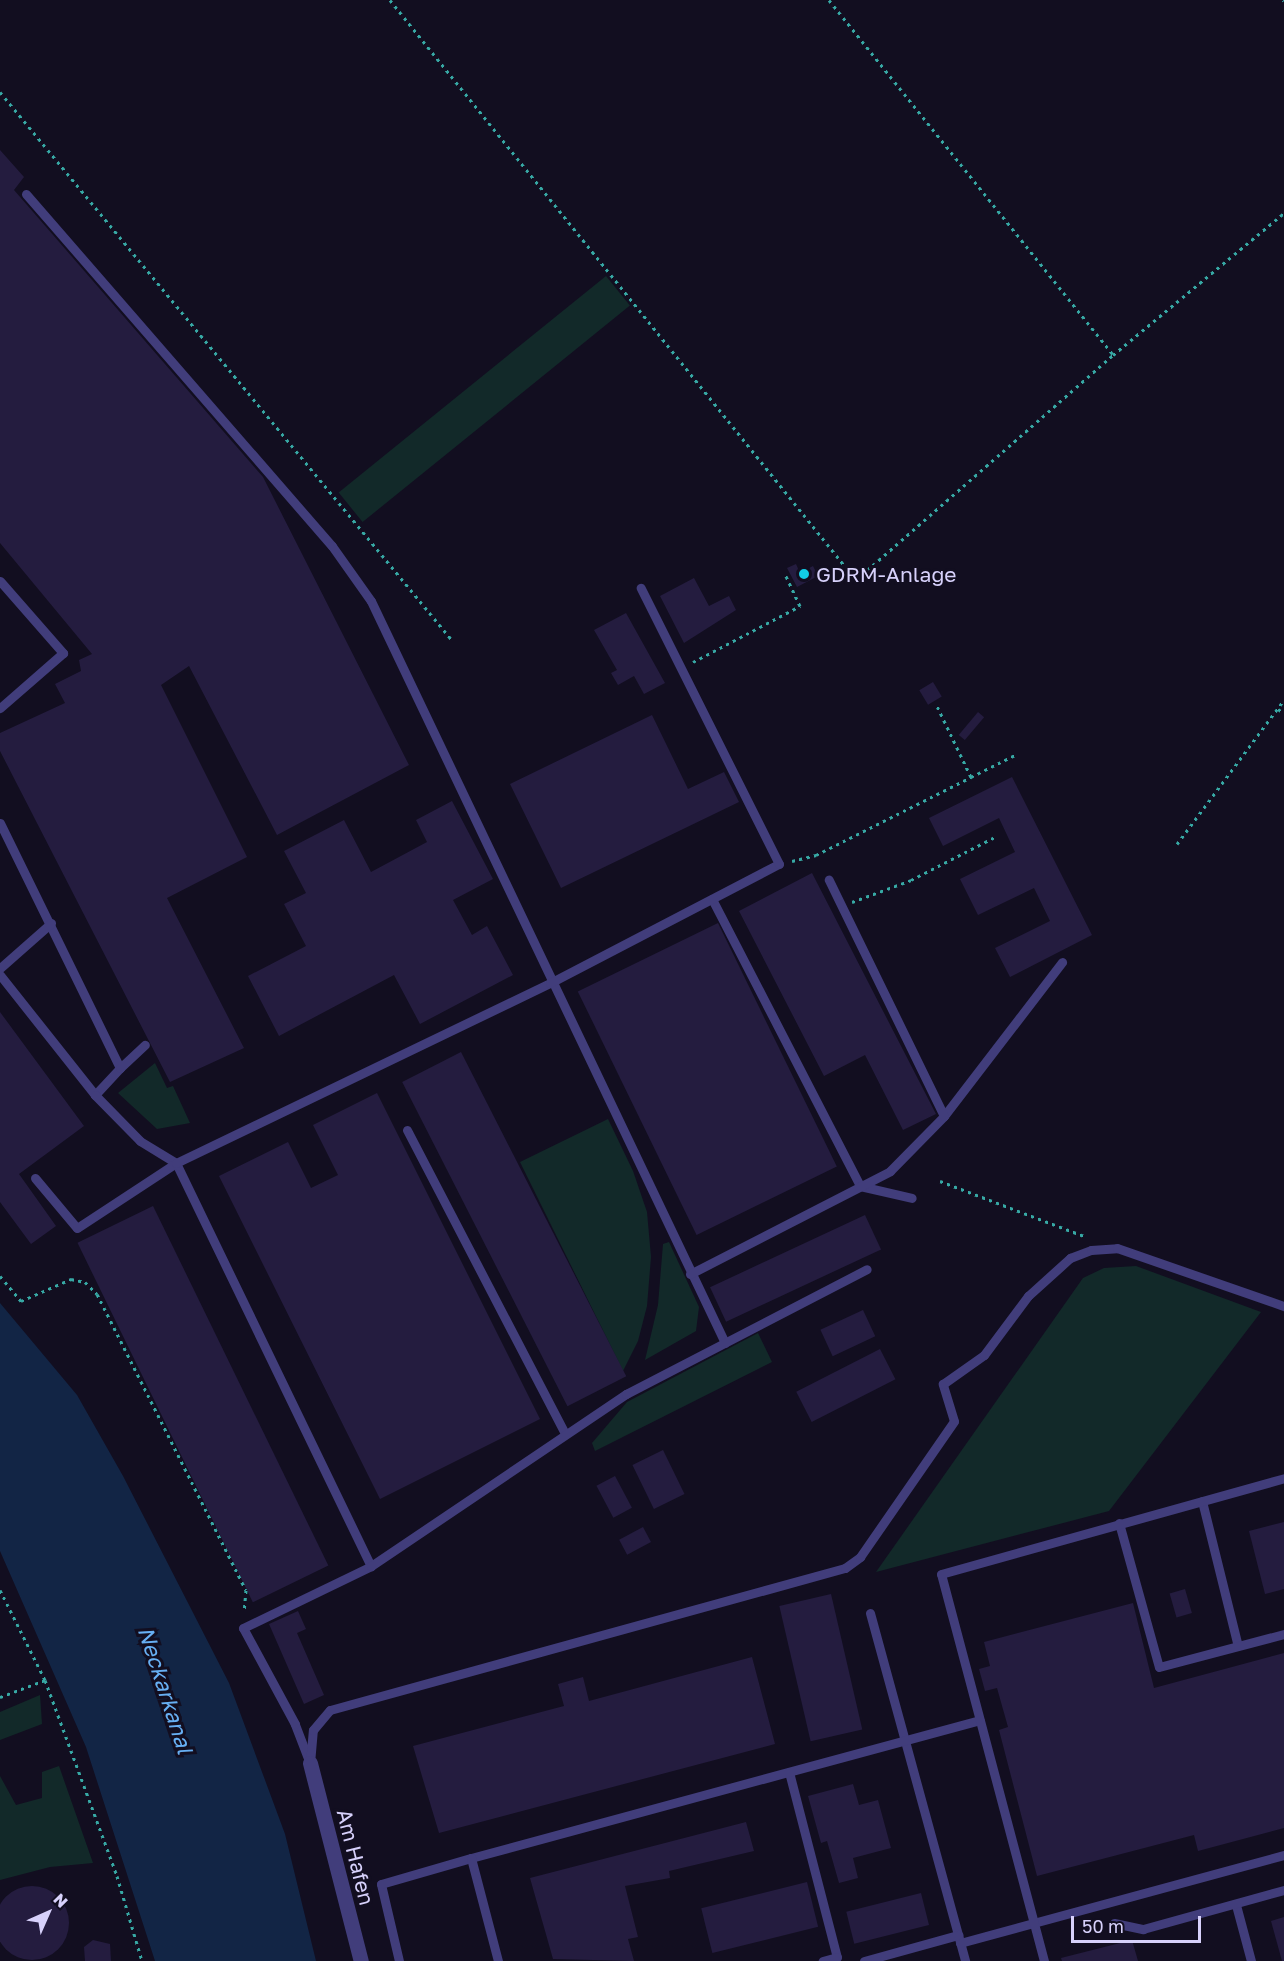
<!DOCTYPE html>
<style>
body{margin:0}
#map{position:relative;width:1284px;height:1961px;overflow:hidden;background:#120e20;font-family:"Golos Text",sans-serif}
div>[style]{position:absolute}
.green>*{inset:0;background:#122929;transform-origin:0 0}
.water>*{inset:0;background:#122545}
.building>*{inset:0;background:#241c3f;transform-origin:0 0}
.round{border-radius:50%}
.path>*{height:3px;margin-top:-1.5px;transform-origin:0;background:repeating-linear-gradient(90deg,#37a9a5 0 3px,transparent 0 7.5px)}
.lane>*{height:9px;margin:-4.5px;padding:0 4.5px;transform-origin:4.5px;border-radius:4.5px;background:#413d7b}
.street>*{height:15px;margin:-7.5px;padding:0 7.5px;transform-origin:7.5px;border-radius:7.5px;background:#413d7b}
.dots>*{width:16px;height:16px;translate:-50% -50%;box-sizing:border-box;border:3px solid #120e20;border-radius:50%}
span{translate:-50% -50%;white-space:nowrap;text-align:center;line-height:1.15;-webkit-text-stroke:6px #120e20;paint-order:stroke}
.poi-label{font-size:21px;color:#d7d1fb}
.left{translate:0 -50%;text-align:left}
.street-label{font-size:21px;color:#d7d1fb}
.water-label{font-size:22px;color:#67aff3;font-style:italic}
.north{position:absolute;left:18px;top:1883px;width:60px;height:60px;-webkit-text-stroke:4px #120e20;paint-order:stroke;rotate:45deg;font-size:16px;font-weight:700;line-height:24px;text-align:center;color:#d7d1fb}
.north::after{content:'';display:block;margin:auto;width:21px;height:27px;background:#d7d1fb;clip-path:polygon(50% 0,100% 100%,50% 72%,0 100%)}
.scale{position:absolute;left:1071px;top:1916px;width:130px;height:27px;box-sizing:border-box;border:3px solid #d7d1fb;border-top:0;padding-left:8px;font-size:18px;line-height:21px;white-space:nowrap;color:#d7d1fb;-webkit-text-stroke:4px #120e20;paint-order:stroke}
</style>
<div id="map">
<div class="green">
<div style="left:606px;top:276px;width:38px;height:344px;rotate:51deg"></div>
<div style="clip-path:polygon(155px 1063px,167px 1088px,173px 1086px,190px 1123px,157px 1129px,118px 1093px)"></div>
<div style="clip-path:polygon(608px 1119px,633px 1171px,647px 1212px,651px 1257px,647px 1306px,638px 1341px,623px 1371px,520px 1162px)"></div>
<div style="clip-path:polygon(669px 1242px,699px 1307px,696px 1331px,645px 1360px,658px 1305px,663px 1244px)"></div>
<div style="clip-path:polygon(1136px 1266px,1261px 1312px,1109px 1511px,876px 1572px,1083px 1278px,1104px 1268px)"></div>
<div style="clip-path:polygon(758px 1333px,772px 1362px,595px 1451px,592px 1443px,627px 1402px)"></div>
<div style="clip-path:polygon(40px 1695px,42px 1724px,0 1740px,0 1712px)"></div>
<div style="clip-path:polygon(59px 1766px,93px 1863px,50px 1867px,0 1880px,0 1776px,16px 1805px,42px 1798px,42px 1772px)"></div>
</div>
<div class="water">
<div style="clip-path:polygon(0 1303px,77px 1395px,123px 1476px,229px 1683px,285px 1834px,316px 1961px,155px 1961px,86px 1747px,0 1551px)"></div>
</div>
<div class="building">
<div style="clip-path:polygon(0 150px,24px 177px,14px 190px,263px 477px,409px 765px,277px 835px,189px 666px,161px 685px,247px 857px,167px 898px,244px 1048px,170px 1082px,0 751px,0 733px,65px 703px,55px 684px,81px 671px,79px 660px,92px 654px,0 543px)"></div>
<div style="clip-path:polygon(796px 564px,800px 573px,813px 566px,818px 576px,797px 587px,787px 568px)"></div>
<div style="clip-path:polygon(694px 578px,709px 606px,729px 596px,736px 610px,684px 643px,660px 596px)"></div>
<div style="clip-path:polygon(626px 613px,665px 683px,644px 694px,634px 676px,618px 685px,611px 673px,617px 670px,594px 630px)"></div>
<div style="left:933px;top:682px;width:17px;height:16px;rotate:59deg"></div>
<div style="left:978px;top:712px;width:8px;height:30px;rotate:40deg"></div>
<div style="clip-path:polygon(652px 715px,688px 789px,724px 772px,739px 802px,561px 888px,510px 784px)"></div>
<div style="clip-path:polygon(1012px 777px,1092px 935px,1010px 977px,995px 948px,1050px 921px,1034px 888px,978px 915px,960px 879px,1015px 852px,999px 818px,943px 846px,929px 818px)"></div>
<div style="clip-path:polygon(452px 801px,493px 879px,453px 900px,472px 935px,487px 926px,513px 975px,420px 1024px,394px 975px,279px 1036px,248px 976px,306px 946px,284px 904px,306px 893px,284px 851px,344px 820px,371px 872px,427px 842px,416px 820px)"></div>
<div style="clip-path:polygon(812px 873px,936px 1114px,903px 1130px,865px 1055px,824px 1076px,739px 911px)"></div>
<div style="left:718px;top:923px;width:271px;height:156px;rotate:64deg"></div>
<div style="clip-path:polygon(0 1012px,84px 1126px,19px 1174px,56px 1226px,31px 1244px,0 1202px)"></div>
<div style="left:461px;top:1052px;width:364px;height:66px;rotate:63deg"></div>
<div style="clip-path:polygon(377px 1093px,540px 1419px,380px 1499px,219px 1176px,288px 1142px,311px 1188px,338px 1175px,313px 1125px)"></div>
<div style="left:153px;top:1206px;width:400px;height:84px;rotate:64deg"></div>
<div style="left:865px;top:1215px;width:38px;height:171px;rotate:65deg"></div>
<div style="left:863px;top:1310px;width:29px;height:47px;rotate:65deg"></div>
<div style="left:880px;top:1349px;width:34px;height:94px;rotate:63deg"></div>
<div style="left:663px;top:1450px;width:49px;height:34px;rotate:64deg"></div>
<div style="left:615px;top:1476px;width:36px;height:21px;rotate:62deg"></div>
<div style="clip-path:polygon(1284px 1522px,1284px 1589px,1265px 1594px,1249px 1531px)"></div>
<div style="left:643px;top:1527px;width:17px;height:27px;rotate:62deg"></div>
<div style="left:1185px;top:1589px;width:25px;height:16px;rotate:74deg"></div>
<div style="left:831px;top:1594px;width:139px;height:53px;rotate:77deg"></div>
<div style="clip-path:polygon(1133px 1603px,1154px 1688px,1284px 1653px,1284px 1828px,1198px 1851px,1194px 1835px,1037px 1876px,999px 1730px,1008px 1727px,997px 1688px,985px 1691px,979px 1669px,990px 1666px,984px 1642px)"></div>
<div style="clip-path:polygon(298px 1611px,306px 1629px,297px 1633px,324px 1695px,304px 1704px,269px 1624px)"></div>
<div style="clip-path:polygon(752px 1657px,775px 1744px,439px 1833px,413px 1746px,564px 1706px,558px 1684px,583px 1677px,589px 1701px)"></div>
<div style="clip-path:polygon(853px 1784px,859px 1805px,878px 1800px,891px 1848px,853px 1858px,858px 1878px,839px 1883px,827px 1841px,821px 1843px,808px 1796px)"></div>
<div style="clip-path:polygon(746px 1822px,754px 1851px,669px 1871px,670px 1878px,625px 1886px,638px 1937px,628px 1939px,634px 1961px,553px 1959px,530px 1878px)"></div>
<div style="left:807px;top:1882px;width:46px;height:109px;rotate:76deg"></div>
<div class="round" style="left:-5px;top:1886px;width:74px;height:74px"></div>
<div style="left:921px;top:1893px;width:33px;height:77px;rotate:76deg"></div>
<div style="clip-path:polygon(1284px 1917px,1284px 1961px,1282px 1961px,1271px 1921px)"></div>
<div style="clip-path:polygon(93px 1940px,110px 1944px,111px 1961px,85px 1961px,84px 1947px)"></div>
<div style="clip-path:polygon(1132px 1940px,1138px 1961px,1062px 1961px,1061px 1958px)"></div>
</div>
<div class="path">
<div style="left:390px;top:0;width:744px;rotate:51.22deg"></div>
<div style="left:856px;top:580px;width:342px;rotate:-41.2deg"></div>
<div style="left:1113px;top:355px;width:222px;rotate:-39.7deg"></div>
<div style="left:829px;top:0;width:455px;rotate:51.3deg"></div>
<div style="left:1283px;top:0;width:1px;rotate:45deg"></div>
<div style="left:0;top:92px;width:709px;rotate:50.49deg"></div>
<div style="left:693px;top:662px;width:121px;rotate:-27.6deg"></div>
<div style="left:800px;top:606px;width:35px;rotate:-115deg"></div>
<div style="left:1278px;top:709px;width:7px;rotate:34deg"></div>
<div style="left:971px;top:777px;width:49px;rotate:-26.6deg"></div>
<div style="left:1177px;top:844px;width:179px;rotate:-53.4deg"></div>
<div style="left:792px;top:861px;width:25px;rotate:-14deg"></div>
<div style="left:816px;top:855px;width:174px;rotate:-26.7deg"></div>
<div style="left:971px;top:777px;width:81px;rotate:-115.6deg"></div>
<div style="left:852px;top:902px;width:63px;rotate:-20.4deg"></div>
<div style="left:911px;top:880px;width:94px;rotate:-27.1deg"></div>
<div style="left:940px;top:1181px;width:157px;rotate:20.9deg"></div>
<div style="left:0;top:1276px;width:33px;rotate:50deg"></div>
<div style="left:21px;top:1301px;width:55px;rotate:-23.7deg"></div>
<div style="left:71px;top:1279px;width:14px;rotate:12deg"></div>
<div style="left:85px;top:1282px;width:17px;rotate:45deg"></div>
<div style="left:97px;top:1294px;width:331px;rotate:63.3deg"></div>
<div style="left:246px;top:1590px;width:22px;rotate:95deg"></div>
<div style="left:0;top:1590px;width:101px;rotate:63.4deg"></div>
<div style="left:45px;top:1680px;width:209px;rotate:69.8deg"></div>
<div style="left:117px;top:1876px;width:89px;rotate:73.6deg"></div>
<div style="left:0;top:1697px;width:48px;rotate:-20.7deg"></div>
</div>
<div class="lane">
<div style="left:26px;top:194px;width:466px;rotate:49deg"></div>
<div style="left:332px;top:546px;width:67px;rotate:54.7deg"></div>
<div style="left:371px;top:601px;width:822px;rotate:64.49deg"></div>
<div style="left:0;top:581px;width:96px;rotate:48.8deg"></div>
<div style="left:63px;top:653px;width:84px;rotate:138.9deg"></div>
<div style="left:0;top:823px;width:273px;rotate:63.9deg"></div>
<div style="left:120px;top:1068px;width:37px;rotate:133deg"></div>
<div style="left:712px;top:899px;width:323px;rotate:62.7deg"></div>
<div style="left:0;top:968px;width:68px;rotate:-41.4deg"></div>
<div style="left:0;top:975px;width:153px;rotate:51.6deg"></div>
<div style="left:95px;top:1095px;width:64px;rotate:45.6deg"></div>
<div style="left:140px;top:1141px;width:42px;rotate:31.4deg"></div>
<div style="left:176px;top:1163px;width:448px;rotate:64.2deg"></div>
<div style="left:120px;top:1068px;width:34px;rotate:-43deg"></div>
<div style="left:944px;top:1116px;width:194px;rotate:-52.5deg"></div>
<div style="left:407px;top:1130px;width:343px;rotate:62.5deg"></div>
<div style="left:35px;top:1178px;width:65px;rotate:50deg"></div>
<div style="left:77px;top:1228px;width:118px;rotate:-33.3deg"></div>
<div style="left:176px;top:1163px;width:415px;rotate:-25.7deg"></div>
<div style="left:550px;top:983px;width:258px;rotate:-27.5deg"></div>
<div style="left:779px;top:864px;width:309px;rotate:-116.6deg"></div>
<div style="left:860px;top:1186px;width:53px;rotate:13deg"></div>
<div style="left:690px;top:1274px;width:225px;rotate:-27.2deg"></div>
<div style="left:890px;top:1171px;width:77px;rotate:-45.5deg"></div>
<div style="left:944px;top:1116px;width:263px;rotate:-116deg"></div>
<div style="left:1202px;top:1501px;width:149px;rotate:76.1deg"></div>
<div style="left:1119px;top:1523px;width:149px;rotate:74.5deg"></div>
<div style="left:1159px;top:1667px;width:129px;rotate:-14.8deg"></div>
<div style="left:870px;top:1613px;width:361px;rotate:74.7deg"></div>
<div style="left:309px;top:1761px;width:40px;rotate:-111deg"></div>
<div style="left:295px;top:1724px;width:109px;rotate:-118.4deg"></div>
<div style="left:243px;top:1628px;width:142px;rotate:-25.8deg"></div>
<div style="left:371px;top:1566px;width:308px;rotate:-34deg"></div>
<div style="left:626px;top:1394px;width:271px;rotate:-27.4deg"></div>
<div style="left:310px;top:1763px;width:33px;rotate:-85deg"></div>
<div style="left:313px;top:1730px;width:26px;rotate:-50deg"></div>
<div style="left:330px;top:1710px;width:534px;rotate:-15.42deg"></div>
<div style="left:845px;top:1568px;width:19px;rotate:-36deg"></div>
<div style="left:860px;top:1557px;width:165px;rotate:-55.3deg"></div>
<div style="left:954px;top:1421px;width:39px;rotate:-107deg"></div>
<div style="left:943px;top:1384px;width:50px;rotate:-35.3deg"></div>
<div style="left:984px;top:1355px;width:74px;rotate:-53.3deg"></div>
<div style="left:1028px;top:1296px;width:57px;rotate:-42.1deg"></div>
<div style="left:1070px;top:1258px;width:22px;rotate:-21deg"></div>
<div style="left:1091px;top:1250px;width:26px;rotate:-4deg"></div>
<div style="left:1117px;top:1248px;width:177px;rotate:19.2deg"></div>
<div style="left:789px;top:1772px;width:191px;rotate:75.5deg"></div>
<div style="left:837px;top:1957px;width:15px;rotate:164deg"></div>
<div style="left:471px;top:1858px;width:527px;rotate:-15.17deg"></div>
<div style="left:1236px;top:1905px;width:58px;rotate:75deg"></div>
<div style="left:1114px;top:1923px;width:30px;rotate:12deg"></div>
<div style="left:1143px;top:1929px;width:146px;rotate:-15.5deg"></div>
<div style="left:960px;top:1943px;width:336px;rotate:-15.2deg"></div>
<div style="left:399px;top:1961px;width:79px;rotate:-103.2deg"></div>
<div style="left:381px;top:1884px;width:94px;rotate:-16.1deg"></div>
<div style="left:471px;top:1858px;width:106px;rotate:75.3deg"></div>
<div style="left:864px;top:1961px;width:98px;rotate:-15.5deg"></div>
<div style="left:1044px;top:1961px;width:400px;rotate:-104.9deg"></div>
<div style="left:941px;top:1574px;width:356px;rotate:-15.6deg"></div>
</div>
<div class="street">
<div style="left:310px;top:1763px;width:204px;rotate:75.6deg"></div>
</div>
<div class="dots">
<div style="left:804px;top:574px;background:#12cce6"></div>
</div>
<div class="poi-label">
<span class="left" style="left:816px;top:574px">GDRM-Anlage</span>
</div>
<div class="street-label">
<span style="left:356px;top:1857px;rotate:76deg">Am Hafen</span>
</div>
<div class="water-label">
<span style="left:166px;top:1690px;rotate:72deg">Neckarkanal</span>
</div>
<div class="north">N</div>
<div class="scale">50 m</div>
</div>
